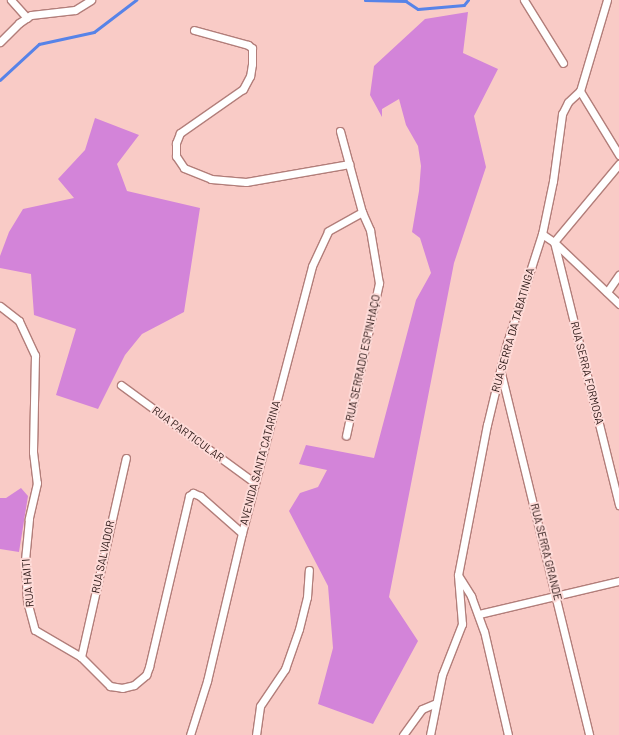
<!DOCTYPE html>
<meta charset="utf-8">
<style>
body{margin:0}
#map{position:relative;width:619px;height:735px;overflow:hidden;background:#f9cbc6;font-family:Barlow,sans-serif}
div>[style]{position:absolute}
.green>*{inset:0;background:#d384d9}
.stream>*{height:2.5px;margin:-1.25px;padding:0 1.25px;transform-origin:1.25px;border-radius:1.25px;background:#5783e8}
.roads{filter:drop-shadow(1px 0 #b27e7a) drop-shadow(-1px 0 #b27e7a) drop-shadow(0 1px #b27e7a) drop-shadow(0 -1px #b27e7a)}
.minor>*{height:7px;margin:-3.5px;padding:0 3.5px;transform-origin:3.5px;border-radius:3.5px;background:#fff}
span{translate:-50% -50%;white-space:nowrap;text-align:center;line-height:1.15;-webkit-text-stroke:4px #fedbd8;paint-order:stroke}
.street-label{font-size:11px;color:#251210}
</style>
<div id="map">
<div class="green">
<div style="clip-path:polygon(468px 12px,463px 53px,498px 69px,474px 116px,486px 167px,454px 263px,389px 597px,418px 641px,373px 724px,318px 704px,333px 648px,328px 586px,289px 511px,300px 493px,318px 487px,327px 470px,299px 464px,306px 445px,374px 458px,416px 300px,431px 273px,420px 238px,412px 232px,419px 191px,421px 166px,418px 146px,406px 125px,399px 99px,382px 109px,382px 117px,370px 95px,374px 66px,425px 19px)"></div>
<div style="clip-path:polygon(95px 118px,139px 135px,117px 164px,127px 191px,200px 208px,184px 312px,142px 334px,125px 355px,98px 409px,56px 395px,76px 329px,34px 315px,31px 274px,0 268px,0 256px,9px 232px,23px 209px,74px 198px,58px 179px,85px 150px)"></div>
<div style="clip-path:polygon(21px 488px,28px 496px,19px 552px,0 549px,0 498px,6px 498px)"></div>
</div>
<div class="stream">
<div style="left:365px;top:0;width:41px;rotate:1.4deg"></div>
<div style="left:406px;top:1px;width:14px;rotate:34deg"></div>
<div style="left:418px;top:9px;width:46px;rotate:-5deg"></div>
<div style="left:464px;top:5px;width:6px;rotate:-51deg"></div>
<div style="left:0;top:80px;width:53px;rotate:-42.7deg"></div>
<div style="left:39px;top:44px;width:56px;rotate:-12.3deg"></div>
<div style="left:94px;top:32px;width:53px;rotate:-37.3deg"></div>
</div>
<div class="roads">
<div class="minor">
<div style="left:11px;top:0;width:24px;rotate:48deg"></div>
<div style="left:524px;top:0;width:74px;rotate:58.2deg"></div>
<div style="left:194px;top:30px;width:56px;rotate:15.5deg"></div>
<div style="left:248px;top:45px;width:5px;rotate:37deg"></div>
<div style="left:252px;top:48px;width:16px;rotate:90deg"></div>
<div style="left:252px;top:64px;width:12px;rotate:99deg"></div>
<div style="left:250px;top:76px;width:15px;rotate:118deg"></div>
<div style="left:243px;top:89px;width:77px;rotate:145.1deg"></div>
<div style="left:180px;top:133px;width:11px;rotate:112deg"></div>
<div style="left:176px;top:143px;width:13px;rotate:90deg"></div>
<div style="left:176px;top:156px;width:14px;rotate:56deg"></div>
<div style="left:184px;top:168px;width:29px;rotate:22deg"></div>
<div style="left:211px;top:179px;width:35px;rotate:5deg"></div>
<div style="left:246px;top:182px;width:105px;rotate:-9.9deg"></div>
<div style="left:0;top:42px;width:27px;rotate:-45deg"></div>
<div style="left:19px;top:23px;width:14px;rotate:-34deg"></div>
<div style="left:31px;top:15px;width:44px;rotate:-6.5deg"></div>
<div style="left:75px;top:10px;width:19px;rotate:-32deg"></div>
<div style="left:580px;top:91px;width:95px;rotate:-73.5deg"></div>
<div style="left:580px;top:91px;width:75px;rotate:58.6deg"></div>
<div style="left:340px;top:131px;width:84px;rotate:74.8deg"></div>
<div style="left:362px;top:212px;width:20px;rotate:66deg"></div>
<div style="left:370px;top:230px;width:54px;rotate:80.4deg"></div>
<div style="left:379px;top:283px;width:156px;rotate:102.2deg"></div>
<div style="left:619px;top:164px;width:102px;rotate:129.8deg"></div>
<div style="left:554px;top:242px;width:271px;rotate:76.1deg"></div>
<div style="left:542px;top:234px;width:14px;rotate:34deg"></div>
<div style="left:554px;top:242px;width:90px;rotate:43.6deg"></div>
<div style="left:607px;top:292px;width:21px;rotate:-55deg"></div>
<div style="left:0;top:306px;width:24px;rotate:38deg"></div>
<div style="left:19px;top:321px;width:38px;rotate:65deg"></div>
<div style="left:35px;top:355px;width:97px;rotate:91.2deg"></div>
<div style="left:33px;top:452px;width:31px;rotate:83deg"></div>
<div style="left:37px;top:483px;width:37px;rotate:103deg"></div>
<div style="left:29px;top:519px;width:41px;rotate:95.6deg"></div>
<div style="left:25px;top:560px;width:41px;rotate:87.2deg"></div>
<div style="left:27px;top:601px;width:30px;rotate:75deg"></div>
<div style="left:35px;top:630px;width:53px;rotate:30.4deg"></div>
<div style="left:81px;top:657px;width:41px;rotate:45deg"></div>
<div style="left:110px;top:686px;width:12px;rotate:9deg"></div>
<div style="left:122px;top:688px;width:12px;rotate:-14deg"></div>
<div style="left:134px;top:685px;width:16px;rotate:-40deg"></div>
<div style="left:146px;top:675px;width:9px;rotate:-69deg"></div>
<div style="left:149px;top:667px;width:176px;rotate:-76.8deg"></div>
<div style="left:189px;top:496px;width:5px;rotate:-37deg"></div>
<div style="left:193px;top:493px;width:8px;rotate:23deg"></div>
<div style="left:200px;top:496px;width:56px;rotate:41.4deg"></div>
<div style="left:500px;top:369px;width:377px;rotate:76.3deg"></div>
<div style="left:121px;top:385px;width:166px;rotate:36.2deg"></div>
<div style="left:458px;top:575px;width:25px;rotate:58deg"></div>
<div style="left:471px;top:596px;width:37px;rotate:70deg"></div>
<div style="left:484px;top:631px;width:107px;rotate:77deg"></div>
<div style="left:479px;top:614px;width:144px;rotate:-13.3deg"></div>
<div style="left:81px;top:657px;width:204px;rotate:-77.3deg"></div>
<div style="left:190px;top:735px;width:57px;rotate:-72.5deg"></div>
<div style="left:207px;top:681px;width:152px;rotate:-76.7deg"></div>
<div style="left:242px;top:533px;width:276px;rotate:-75.3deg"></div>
<div style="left:312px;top:266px;width:38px;rotate:-65deg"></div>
<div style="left:328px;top:231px;width:39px;rotate:-29deg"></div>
<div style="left:256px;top:735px;width:29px;rotate:-82deg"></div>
<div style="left:260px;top:706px;width:45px;rotate:-56deg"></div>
<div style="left:285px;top:669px;width:42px;rotate:-70.7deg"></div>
<div style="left:299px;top:629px;width:33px;rotate:-76deg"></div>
<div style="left:307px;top:597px;width:27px;rotate:-86deg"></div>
<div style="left:403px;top:735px;width:32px;rotate:-54deg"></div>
<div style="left:422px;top:709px;width:15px;rotate:-23deg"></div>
<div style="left:430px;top:735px;width:61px;rotate:-78.7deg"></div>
<div style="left:442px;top:675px;width:55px;rotate:-68.6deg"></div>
<div style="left:462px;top:624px;width:49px;rotate:-94.7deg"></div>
<div style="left:458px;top:575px;width:153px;rotate:-79.1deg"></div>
<div style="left:487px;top:425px;width:81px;rotate:-76.5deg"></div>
<div style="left:506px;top:346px;width:118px;rotate:-72.2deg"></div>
<div style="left:542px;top:234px;width:54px;rotate:-78.3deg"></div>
<div style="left:553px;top:181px;width:68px;rotate:-82.3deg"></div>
<div style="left:562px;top:114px;width:13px;rotate:-63deg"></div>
<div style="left:568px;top:102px;width:16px;rotate:-43deg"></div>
</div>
</div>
<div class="street-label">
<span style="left:513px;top:330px;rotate:-74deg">RUA SERRA DA TABATINGA</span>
<span style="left:363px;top:358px;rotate:-78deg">RUA SERRADO ESPINHAÇO</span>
<span style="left:587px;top:373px;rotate:76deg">RUA SERRA FORMOSA</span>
<span style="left:188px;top:434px;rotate:36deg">RUA PARTICULAR</span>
<span style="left:260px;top:463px;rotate:-75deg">AVENIDA SANTA CATARINA</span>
<span style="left:546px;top:552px;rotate:76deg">RUA SERRA GRANDE</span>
<span style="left:103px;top:557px;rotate:-78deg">RUA SALVADOR</span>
<span style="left:28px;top:583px;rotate:-95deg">RUA HAITI</span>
</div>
</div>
